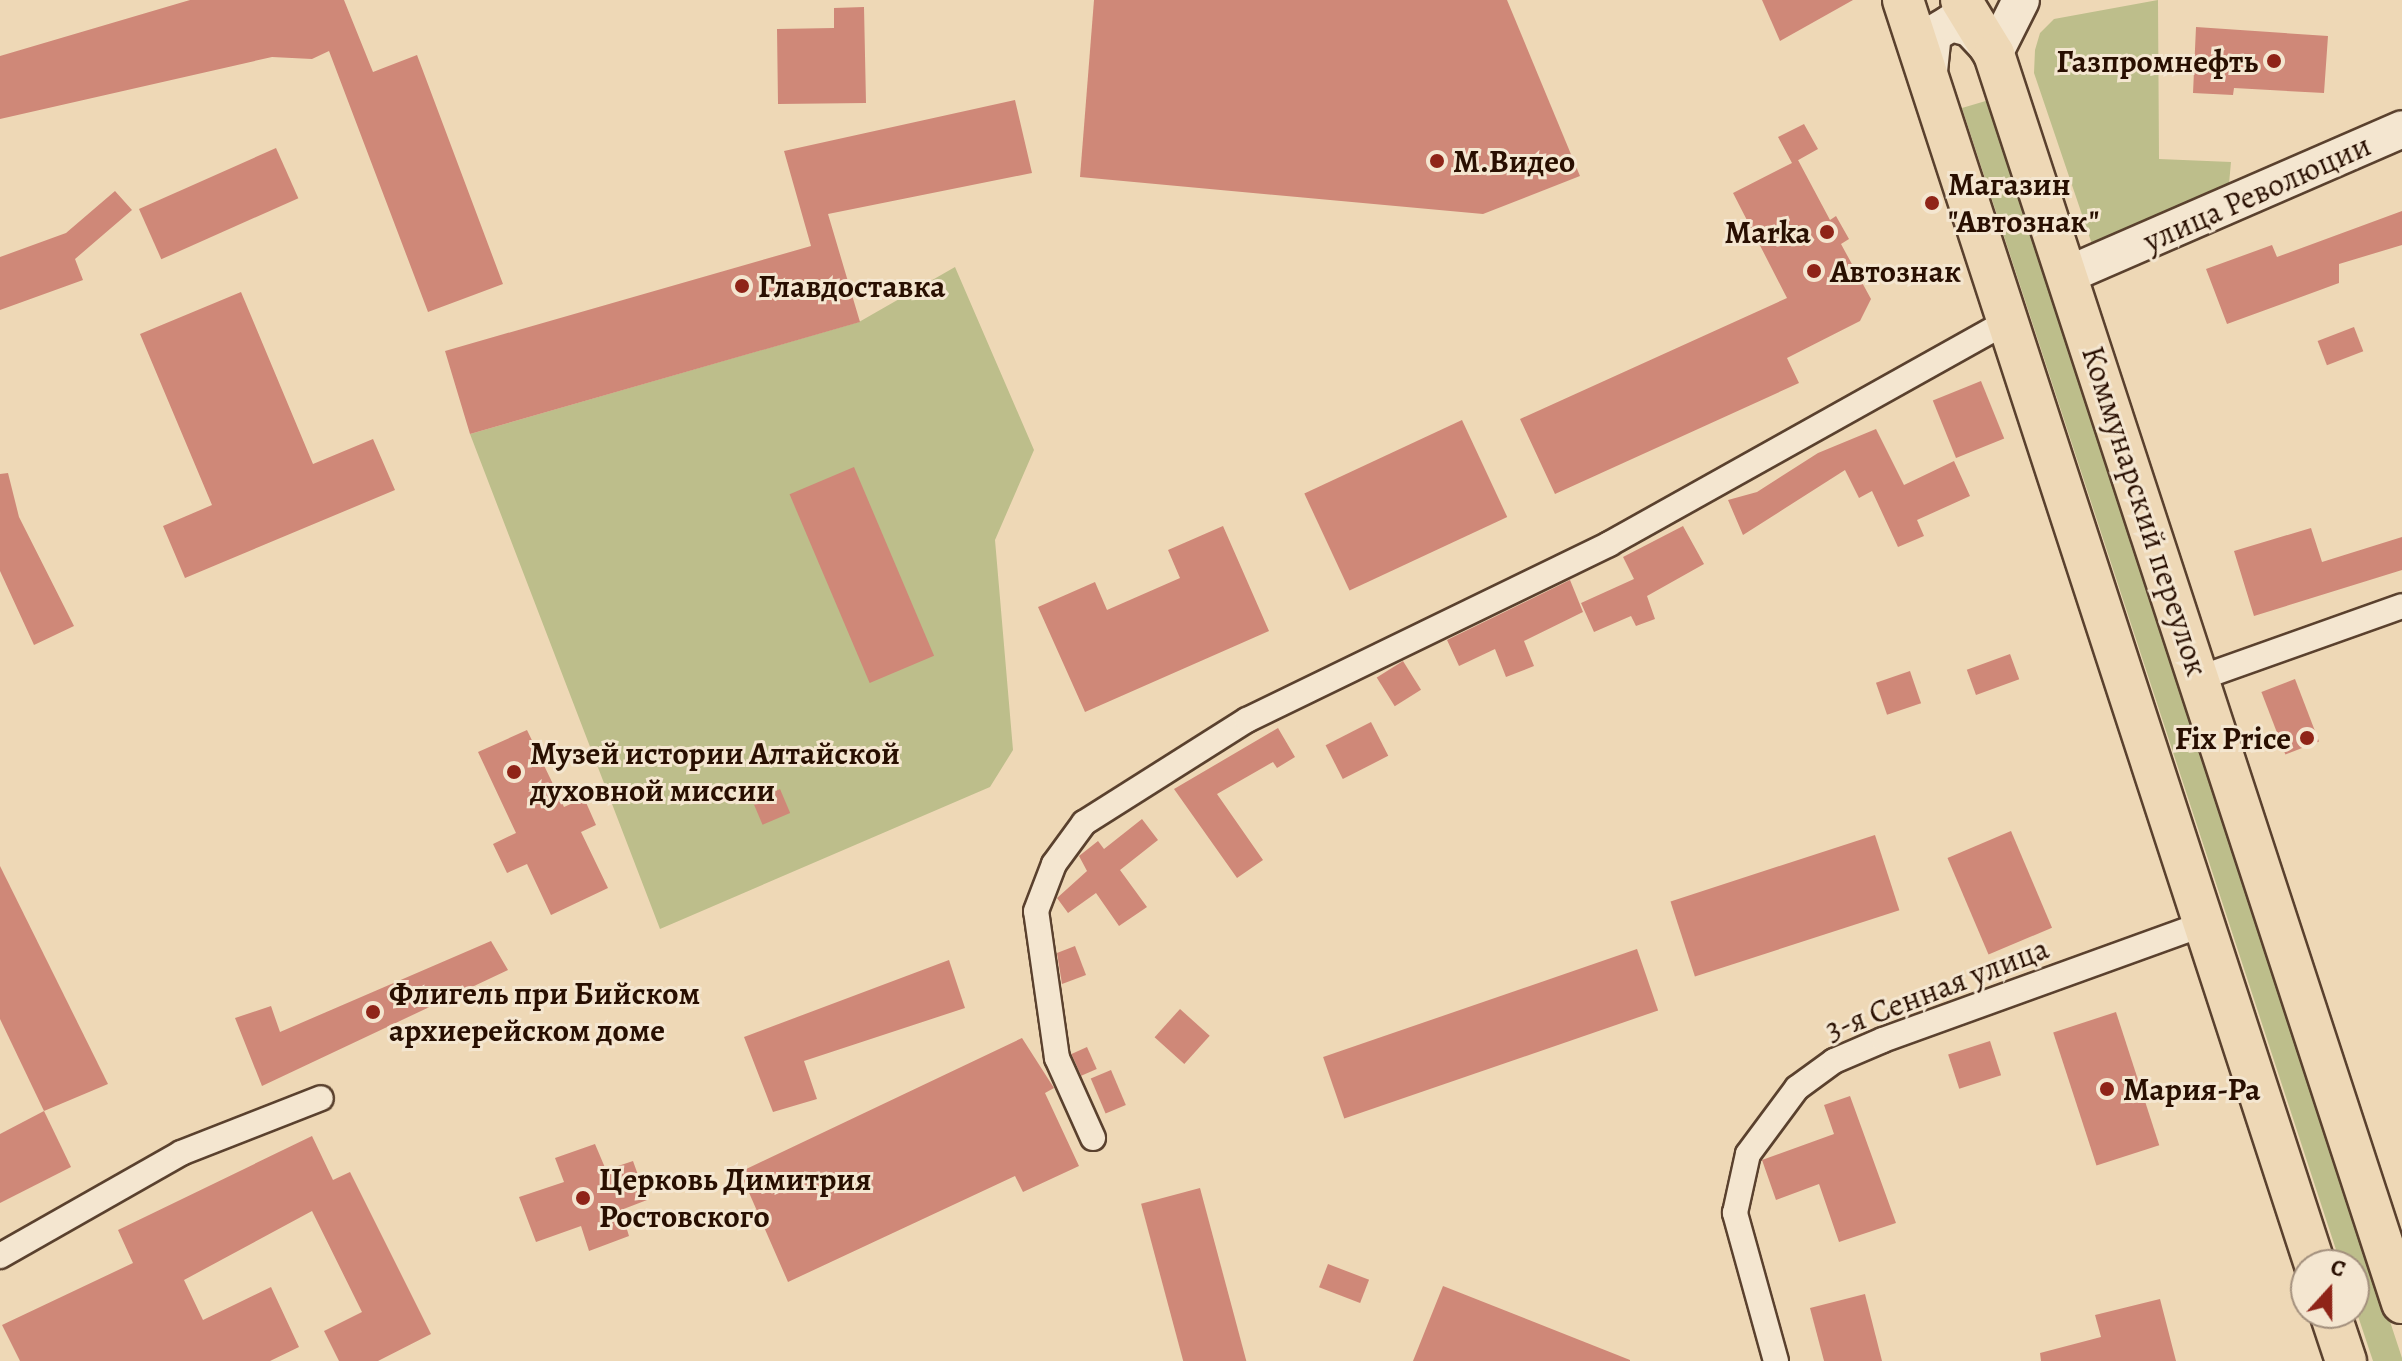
<!DOCTYPE html>
<meta charset="utf-8">
<style>
body{margin:0}
#map{position:relative;width:2402px;height:1361px;overflow:hidden;background:#eed8b6;font-family:Alegreya,serif}
div>[style]{position:absolute}
.green>*{inset:0;background:#bdbe8b}
.building>*{inset:0;background:#cf8878;transform-origin:0 0}
.roads{filter:drop-shadow(2px 0 #5a412e) drop-shadow(-2px 0 #5a412e) drop-shadow(0 2px #5a412e) drop-shadow(0 -2px #5a412e)}
.street>*{height:24px;margin:-12px;padding:0 12px;transform-origin:12px;border-radius:12px;background:#f4e6d0}
.secondary>*{height:36px;margin:-18px;padding:0 18px;transform-origin:18px;border-radius:18px;background:#f4e6d0}
.primary>*{height:40px;margin:-20px;padding:0 20px;transform-origin:20px;border-radius:20px;background:#eed8b6}
.dots>*{width:22px;height:22px;translate:-50% -50%;box-sizing:border-box;border:4px solid #f4e6d0;border-radius:50%}
span{translate:-50% -50%;white-space:nowrap;text-align:center;line-height:1.15;-webkit-text-stroke:6px #f4e6d0;paint-order:stroke}
.poi-label{font-size:32px;color:#290f01;font-weight:700}
.right{translate:-100% -50%;text-align:right}
.left{translate:0 -50%;text-align:left}
.street-label{font-size:32px;color:#290f01}
.north{position:absolute;left:2290px;top:1249px;width:80px;height:80px;box-sizing:border-box;background:#f4e6d0;border:2px solid #a3907d;border-radius:50%;rotate:21deg;font-size:22px;font-weight:700;line-height:32px;text-align:center;color:#290f01}
.north::after{content:'';display:block;margin:auto;width:28px;height:36px;background:#8f2418;clip-path:polygon(50% 0,100% 100%,50% 72%,0 100%)}
</style>
<div id="map">
<div class="green">
<div style="clip-path:polygon(2158px 0,2159px 159px,2231px 162px,2229px 184px,2216px 200px,2095px 253px,2034px 73px,2035px 50px,2040px 33px,2054px 19px)"></div>
<div style="clip-path:polygon(1989px 100px,2402px 1358px,2402px 1361px,2373px 1361px,2354px 1304px,2354px 1265px,2341px 1265px,1962px 108px)"></div>
<div style="clip-path:polygon(955px 267px,1034px 450px,995px 540px,1013px 750px,990px 787px,660px 929px,470px 434px,859px 322px)"></div>
</div>
<div class="building">
<div style="clip-path:polygon(190px 0,344px 0,373px 72px,417px 55px,503px 284px,428px 312px,329px 51px,312px 59px,272px 57px,0 119px,0 56px)"></div>
<div style="clip-path:polygon(1094px 0,1507px 0,1580px 176px,1483px 214px,1080px 177px)"></div>
<div style="clip-path:polygon(1762px 0,1853px 0,1780px 41px)"></div>
<div style="clip-path:polygon(864px 7px,866px 103px,778px 104px,777px 29px,834px 28px,834px 8px)"></div>
<div style="clip-path:polygon(2196px 27px,2328px 36px,2324px 93px,2234px 88px,2233px 95px,2193px 93px)"></div>
<div style="clip-path:polygon(1015px 100px,1032px 173px,828px 214px,860px 322px,470px 434px,445px 351px,811px 246px,784px 151px)"></div>
<div style="clip-path:polygon(1804px 124px,1818px 149px,1793px 163px,1798px 160px,1830px 220px,1836px 216px,1849px 239px,1841px 244px,1871px 299px,1860px 321px,1787px 358px,1799px 383px,1555px 494px,1520px 419px,1787px 298px,1733px 193px,1792px 163px,1778px 137px)"></div>
<div style="left:276px;top:148px;width:55px;height:150px;rotate:66deg"></div>
<div style="clip-path:polygon(115px 191px,132px 210px,75px 259px,83px 280px,0 310px,0 257px,66px 233px)"></div>
<div style="clip-path:polygon(2402px 211px,2402px 245px,2339px 264px,2339px 283px,2227px 324px,2206px 269px,2272px 245px,2277px 257px)"></div>
<div style="clip-path:polygon(241px 292px,313px 464px,373px 439px,395px 490px,185px 578px,163px 526px,212px 505px,140px 334px)"></div>
<div style="left:2354px;top:327px;width:26px;height:39px;rotate:69deg"></div>
<div style="left:1981px;top:381px;width:62px;height:52px;rotate:68deg"></div>
<div style="left:1462px;top:420px;width:107px;height:174px;rotate:65deg"></div>
<div style="clip-path:polygon(1876px 429px,1904px 485px,1954px 461px,1970px 496px,1917px 520px,1924px 536px,1898px 547px,1872px 491px,1859px 498px,1845px 470px,1743px 535px,1728px 500px,1757px 492px,1818px 453px)"></div>
<div style="left:854px;top:467px;width:205px;height:70px;rotate:67deg"></div>
<div style="clip-path:polygon(8px 473px,19px 517px,74px 626px,34px 645px,0 571px,0 474px)"></div>
<div style="clip-path:polygon(1223px 526px,1269px 631px,1085px 712px,1038px 607px,1095px 582px,1107px 610px,1180px 578px,1168px 550px)"></div>
<div style="clip-path:polygon(1683px 526px,1704px 564px,1647px 596px,1655px 619px,1636px 626px,1631px 616px,1594px 632px,1581px 603px,1634px 579px,1623px 557px)"></div>
<div style="clip-path:polygon(2311px 528px,2322px 562px,2402px 537px,2402px 570px,2254px 616px,2234px 551px)"></div>
<div style="clip-path:polygon(1570px 580px,1583px 612px,1524px 641px,1534px 666px,1506px 677px,1495px 649px,1459px 666px,1447px 640px)"></div>
<div style="left:2010px;top:654px;width:27px;height:46px;rotate:70deg"></div>
<div style="left:1403px;top:661px;width:34px;height:31px;rotate:58deg"></div>
<div style="left:1910px;top:671px;width:34px;height:36px;rotate:71deg"></div>
<div style="left:2295px;top:679px;width:67px;height:36px;rotate:69deg"></div>
<div style="left:1371px;top:722px;width:38px;height:51px;rotate:63deg"></div>
<div style="clip-path:polygon(1278px 728px,1295px 757px,1277px 768px,1273px 762px,1217px 794px,1263px 860px,1237px 878px,1174px 789px)"></div>
<div style="clip-path:polygon(527px 730px,564px 807px,584px 798px,596px 825px,581px 832px,608px 888px,551px 915px,527px 864px,507px 873px,493px 844px,516px 833px,478px 752px)"></div>
<div style="left:780px;top:789px;width:26px;height:30px;rotate:67deg"></div>
<div style="clip-path:polygon(1142px 819px,1158px 840px,1120px 870px,1147px 907px,1119px 926px,1096px 893px,1068px 913px,1057px 898px,1087px 871px,1079px 856px,1098px 841px,1104px 849px)"></div>
<div style="left:2011px;top:831px;width:105px;height:69px;rotate:67deg"></div>
<div style="left:1875px;top:835px;width:79px;height:215px;rotate:72deg"></div>
<div style="clip-path:polygon(0 866px,108px 1084px,44px 1111px,0 1019px)"></div>
<div style="clip-path:polygon(491px 941px,508px 970px,262px 1086px,235px 1018px,271px 1006px,280px 1032px)"></div>
<div style="clip-path:polygon(1075px 946px,1086px 975px,1062px 984px,1057px 953px)"></div>
<div style="left:1637px;top:949px;width:65px;height:332px;rotate:71deg"></div>
<div style="clip-path:polygon(949px 960px,965px 1008px,804px 1061px,817px 1099px,773px 1112px,744px 1037px)"></div>
<div style="left:1180px;top:1009px;width:40px;height:38px;rotate:42deg"></div>
<div style="left:2116px;top:1012px;width:140px;height:66px;rotate:72deg"></div>
<div style="clip-path:polygon(1022px 1038px,1054px 1088px,1045px 1093px,1079px 1166px,1023px 1192px,1015px 1176px,788px 1282px,740px 1172px)"></div>
<div style="left:1990px;top:1041px;width:36px;height:44px;rotate:72deg"></div>
<div style="left:1087px;top:1047px;width:24px;height:17px;rotate:66deg"></div>
<div style="left:1111px;top:1070px;width:38px;height:22px;rotate:67deg"></div>
<div style="clip-path:polygon(1850px 1096px,1896px 1223px,1839px 1242px,1819px 1184px,1776px 1200px,1762px 1160px,1834px 1134px,1824px 1105px)"></div>
<div style="clip-path:polygon(44px 1111px,71px 1167px,0 1203px,0 1134px)"></div>
<div style="clip-path:polygon(312px 1136px,333px 1180px,350px 1172px,431px 1334px,378px 1361px,339px 1361px,324px 1331px,362px 1312px,312px 1211px,184px 1280px,203px 1320px,271px 1287px,299px 1347px,270px 1361px,20px 1361px,2px 1325px,133px 1263px,118px 1230px)"></div>
<div style="clip-path:polygon(595px 1144px,606px 1170px,633px 1161px,647px 1200px,621px 1210px,629px 1236px,589px 1251px,581px 1226px,536px 1242px,519px 1197px,564px 1182px,555px 1158px)"></div>
<div style="left:1200px;top:1188px;width:179px;height:61px;rotate:75deg"></div>
<div style="left:1328px;top:1264px;width:44px;height:25px;rotate:21deg"></div>
<div style="clip-path:polygon(1443px 1286px,1630px 1360px,1630px 1361px,1413px 1361px)"></div>
<div style="clip-path:polygon(1865px 1294px,1882px 1361px,1824px 1361px,1810px 1308px)"></div>
<div style="clip-path:polygon(2160px 1299px,2176px 1361px,2041px 1361px,2040px 1353px,2101px 1337px,2095px 1315px)"></div>
</div>
<div class="roads">
<div class="street">
<div style="left:2200px;top:678px;width:214px;rotate:-19.6deg"></div>
<div style="left:1093px;top:1138px;width:88px;rotate:-114.2deg"></div>
<div style="left:1057px;top:1058px;width:148px;rotate:-98.1deg"></div>
<div style="left:1036px;top:911px;width:50px;rotate:-69deg"></div>
<div style="left:1054px;top:864px;width:51px;rotate:-53.8deg"></div>
<div style="left:1084px;top:823px;width:193px;rotate:-32.3deg"></div>
<div style="left:1247px;top:720px;width:403px;rotate:-25.9deg"></div>
<div style="left:1609px;top:544px;width:458px;rotate:-29.2deg"></div>
<div style="left:0;top:1256px;width:208px;rotate:-29.6deg"></div>
<div style="left:181px;top:1153px;width:150px;rotate:-21.4deg"></div>
<div style="left:1776px;top:1361px;width:154px;rotate:-105.5deg"></div>
<div style="left:1735px;top:1213px;width:60px;rotate:-77.6deg"></div>
<div style="left:1748px;top:1154px;width:82px;rotate:-53.4deg"></div>
<div style="left:1797px;top:1088px;width:46px;rotate:-36.1deg"></div>
<div style="left:1834px;top:1061px;width:53px;rotate:-23.2deg"></div>
<div style="left:1883px;top:1040px;width:341px;rotate:-19.9deg"></div>
</div>
<div class="secondary">
<div style="left:1929px;top:71px;width:37px;rotate:-84deg"></div>
<div style="left:1933px;top:34px;width:21px;rotate:-31deg"></div>
<div style="left:1951px;top:23px;width:20px;rotate:15deg"></div>
<div style="left:1970px;top:28px;width:35px;rotate:47deg"></div>
<div style="left:1994px;top:54px;width:60px;rotate:-63.4deg"></div>
<div style="left:2067px;top:275px;width:365px;rotate:-23.5deg"></div>
</div>
<div class="primary">
<div style="left:1903px;top:0;width:1330px;rotate:71.96deg"></div>
<div style="left:1961px;top:0;width:63px;rotate:58.6deg"></div>
<div style="left:1994px;top:54px;width:1314px;rotate:71.91deg"></div>
<div style="left:2330px;top:1313px;width:51px;rotate:71.6deg"></div>
</div>
</div>
<div class="dots">
<div style="left:2274px;top:61px;background:#8f2418"></div>
<div style="left:1437px;top:161px;background:#8f2418"></div>
<div style="left:1932px;top:203px;background:#8f2418"></div>
<div style="left:1827px;top:232px;background:#8f2418"></div>
<div style="left:1814px;top:271px;background:#8f2418"></div>
<div style="left:742px;top:286px;background:#8f2418"></div>
<div style="left:2307px;top:738px;background:#8f2418"></div>
<div style="left:514px;top:772px;background:#8f2418"></div>
<div style="left:373px;top:1012px;background:#8f2418"></div>
<div style="left:2107px;top:1089px;background:#8f2418"></div>
<div style="left:583px;top:1198px;background:#8f2418"></div>
</div>
<div class="poi-label">
<span class="right" style="left:2258px;top:61px">Газпромнефть</span>
<span class="left" style="left:1453px;top:161px">М.Видео</span>
<span class="left" style="left:1948px;top:203px">Магазин<br>"Автознак"</span>
<span class="right" style="left:1811px;top:232px">Marka</span>
<span class="left" style="left:1830px;top:271px">Автознак</span>
<span class="left" style="left:758px;top:286px">Главдоставка</span>
<span class="right" style="left:2291px;top:738px">Fix Price</span>
<span class="left" style="left:530px;top:772px">Музей истории Алтайской<br>духовной миссии</span>
<span class="left" style="left:389px;top:1012px">Флигель при Бийском<br>архиерейском доме</span>
<span class="left" style="left:2123px;top:1089px">Мария-Ра</span>
<span class="left" style="left:599px;top:1198px">Церковь Димитрия<br>Ростовского</span>
</div>
<div class="street-label">
<span style="left:2257px;top:193px;rotate:-24deg">улица Революции</span>
<span style="left:2145px;top:511px;rotate:72deg">Коммунарский переулок</span>
<span style="left:1937px;top:989px;rotate:-21deg">3-я Сенная улица</span>
</div>
<div class="north">С</div>
</div>
